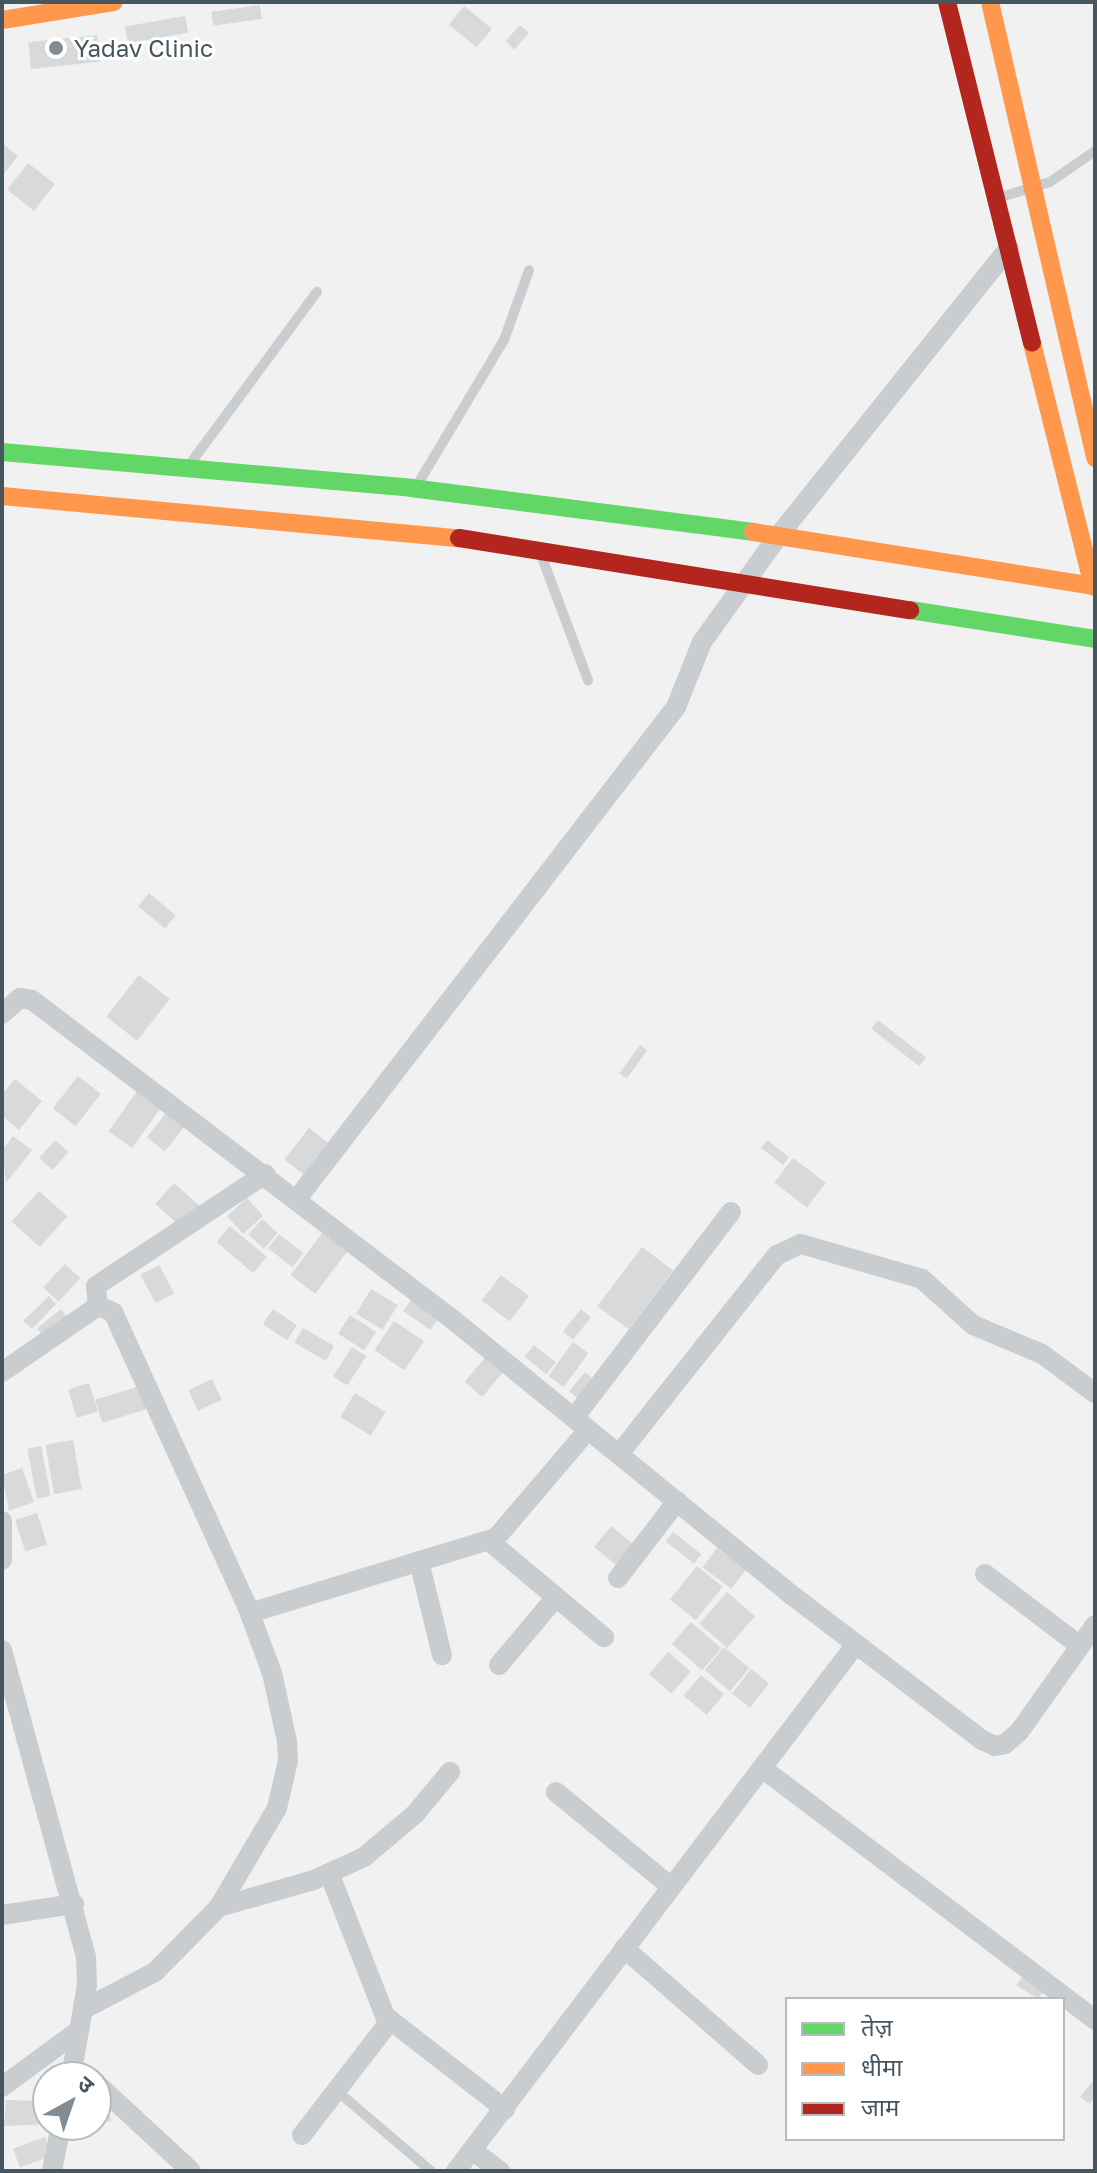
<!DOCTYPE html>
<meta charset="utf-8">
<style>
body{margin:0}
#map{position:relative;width:1097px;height:2173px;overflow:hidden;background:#f2f1f1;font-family:"Golos Text","Noto Sans Devanagari",sans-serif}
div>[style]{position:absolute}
.building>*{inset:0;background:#d8d9da;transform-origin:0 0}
.lane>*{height:10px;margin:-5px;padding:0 5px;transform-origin:5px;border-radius:5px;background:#cacdd0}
.street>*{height:20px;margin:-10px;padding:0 10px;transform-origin:10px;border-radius:10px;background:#cacdd0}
.fast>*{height:18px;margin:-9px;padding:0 9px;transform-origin:9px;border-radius:9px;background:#63d668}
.slow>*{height:18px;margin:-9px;padding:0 9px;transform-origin:9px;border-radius:9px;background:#ff974d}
.jam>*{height:18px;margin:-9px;padding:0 9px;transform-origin:9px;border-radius:9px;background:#b3261e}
.dots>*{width:22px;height:22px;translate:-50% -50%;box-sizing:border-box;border:4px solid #fff;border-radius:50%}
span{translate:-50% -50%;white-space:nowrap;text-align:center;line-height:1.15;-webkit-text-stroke:6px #fff;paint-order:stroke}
.poi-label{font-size:24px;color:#47555f}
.left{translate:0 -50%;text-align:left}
.frame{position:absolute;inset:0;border:4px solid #47555f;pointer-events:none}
.legend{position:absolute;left:785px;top:1997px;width:280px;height:144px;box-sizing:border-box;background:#fff;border:2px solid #b5bbbf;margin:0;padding:10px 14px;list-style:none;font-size:24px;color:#47555f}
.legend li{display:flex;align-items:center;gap:16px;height:40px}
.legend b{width:40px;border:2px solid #b5bbbf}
.north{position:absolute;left:32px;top:2061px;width:80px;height:80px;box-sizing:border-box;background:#fff;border:2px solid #b5bbbf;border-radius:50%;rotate:40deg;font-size:22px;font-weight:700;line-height:32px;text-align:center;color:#47555f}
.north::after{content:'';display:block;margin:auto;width:28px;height:36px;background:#838c92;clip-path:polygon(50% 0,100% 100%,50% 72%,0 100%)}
</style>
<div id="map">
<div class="building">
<div style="left:260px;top:5px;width:14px;height:49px;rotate:82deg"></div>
<div style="left:464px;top:6px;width:36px;height:24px;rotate:39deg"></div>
<div style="left:185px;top:16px;width:17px;height:61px;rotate:80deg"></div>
<div style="left:520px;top:25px;width:12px;height:22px;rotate:42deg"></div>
<div style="left:97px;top:35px;width:27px;height:69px;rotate:84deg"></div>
<div style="clip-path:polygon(2px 143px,18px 156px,2px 176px)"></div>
<div style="left:28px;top:163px;width:34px;height:34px;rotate:38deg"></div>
<div style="left:149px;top:893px;width:35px;height:17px;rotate:40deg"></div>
<div style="left:139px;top:975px;width:39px;height:53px;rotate:38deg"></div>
<div style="left:878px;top:1020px;width:61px;height:11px;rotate:38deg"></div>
<div style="left:640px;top:1045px;width:9px;height:35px;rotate:36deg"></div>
<div style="left:78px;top:1076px;width:29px;height:41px;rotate:38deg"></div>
<div style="clip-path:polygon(15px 1079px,42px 1101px,19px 1130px,2px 1116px,2px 1094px)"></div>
<div style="left:139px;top:1088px;width:29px;height:53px;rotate:35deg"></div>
<div style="left:169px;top:1109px;width:23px;height:36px;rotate:38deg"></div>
<div style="left:309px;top:1128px;width:29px;height:40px;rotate:38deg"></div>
<div style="clip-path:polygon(13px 1136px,32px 1150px,6px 1183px,2px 1150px)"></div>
<div style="left:55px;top:1140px;width:18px;height:24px;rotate:41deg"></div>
<div style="left:767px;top:1140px;width:28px;height:10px;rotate:38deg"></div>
<div style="left:793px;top:1158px;width:41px;height:31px;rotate:37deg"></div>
<div style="left:174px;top:1183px;width:36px;height:28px;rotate:42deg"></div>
<div style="left:39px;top:1191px;width:38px;height:41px;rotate:42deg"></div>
<div style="left:247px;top:1198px;width:24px;height:27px;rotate:48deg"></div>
<div style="left:262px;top:1219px;width:21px;height:21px;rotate:41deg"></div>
<div style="left:230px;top:1226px;width:48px;height:21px;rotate:40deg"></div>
<div style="left:326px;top:1228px;width:31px;height:59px;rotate:37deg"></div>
<div style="left:279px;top:1234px;width:31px;height:18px;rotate:38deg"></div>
<div style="left:642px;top:1247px;width:39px;height:74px;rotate:37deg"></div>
<div style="left:65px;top:1264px;width:21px;height:32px;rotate:43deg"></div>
<div style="left:159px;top:1265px;width:32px;height:21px;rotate:62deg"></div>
<div style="left:501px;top:1275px;width:35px;height:32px;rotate:37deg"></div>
<div style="left:371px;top:1289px;width:31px;height:29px;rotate:31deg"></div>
<div style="clip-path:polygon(49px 1296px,56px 1304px,32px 1329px,23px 1321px)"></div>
<div style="left:413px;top:1297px;width:33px;height:17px;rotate:35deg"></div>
<div style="left:61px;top:1309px;width:14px;height:31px;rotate:51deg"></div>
<div style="left:273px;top:1309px;width:29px;height:18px;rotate:34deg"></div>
<div style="left:581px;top:1309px;width:13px;height:29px;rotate:39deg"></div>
<div style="left:350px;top:1315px;width:31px;height:22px;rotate:33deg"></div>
<div style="left:394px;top:1321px;width:36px;height:35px;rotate:34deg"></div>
<div style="left:303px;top:1328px;width:36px;height:17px;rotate:30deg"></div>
<div style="left:573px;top:1342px;width:19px;height:42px;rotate:36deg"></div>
<div style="left:534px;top:1345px;width:28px;height:15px;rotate:39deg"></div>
<div style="left:352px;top:1347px;width:17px;height:35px;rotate:33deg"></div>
<div style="left:489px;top:1353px;width:23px;height:38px;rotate:40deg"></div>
<div style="left:585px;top:1372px;width:17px;height:25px;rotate:40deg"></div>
<div style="left:212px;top:1379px;width:23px;height:26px;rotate:65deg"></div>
<div style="left:89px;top:1383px;width:30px;height:22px;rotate:73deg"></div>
<div style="left:140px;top:1386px;width:24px;height:47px;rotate:73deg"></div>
<div style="left:355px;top:1393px;width:36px;height:28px;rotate:32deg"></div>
<div style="left:73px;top:1440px;width:50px;height:28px;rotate:80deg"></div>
<div style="left:41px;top:1446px;width:51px;height:14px;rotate:79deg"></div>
<div style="clip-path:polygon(22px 1468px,34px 1502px,9px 1511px,2px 1475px)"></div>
<div style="left:37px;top:1513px;width:33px;height:23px;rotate:72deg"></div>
<div style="left:611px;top:1526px;width:33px;height:27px;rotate:39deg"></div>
<div style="left:673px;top:1532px;width:36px;height:12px;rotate:38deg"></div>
<div style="left:717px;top:1548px;width:36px;height:24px;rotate:37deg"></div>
<div style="left:697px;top:1566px;width:33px;height:43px;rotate:39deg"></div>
<div style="left:727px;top:1592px;width:37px;height:42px;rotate:41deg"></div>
<div style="left:691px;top:1622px;width:40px;height:29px;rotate:41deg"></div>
<div style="left:724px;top:1647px;width:33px;height:30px;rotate:40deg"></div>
<div style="left:668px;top:1652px;width:30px;height:29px;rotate:41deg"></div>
<div style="left:751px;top:1669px;width:23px;height:31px;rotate:38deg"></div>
<div style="left:701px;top:1675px;width:30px;height:27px;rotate:40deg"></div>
<div style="clip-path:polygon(1025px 1973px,1046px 1989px,1038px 1999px,1016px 1985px)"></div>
<div style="clip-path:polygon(1095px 2078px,1095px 2097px,1090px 2104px,1080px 2097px)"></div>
<div style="clip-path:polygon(6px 2100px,48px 2101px,48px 2124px,4px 2126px)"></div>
<div style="clip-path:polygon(108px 2106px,111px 2121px,96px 2124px,96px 2109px)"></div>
<div style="left:45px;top:2137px;width:20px;height:34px;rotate:70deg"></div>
</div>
<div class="lane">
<div style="left:998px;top:198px;width:54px;rotate:-17.1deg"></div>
<div style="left:1050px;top:182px;width:55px;rotate:-34.6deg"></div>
<div style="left:190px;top:464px;width:214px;rotate:-53.6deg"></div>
<div style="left:416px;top:487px;width:171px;rotate:-59.1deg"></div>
<div style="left:504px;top:340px;width:74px;rotate:-70.3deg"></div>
<div style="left:541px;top:555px;width:134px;rotate:69.4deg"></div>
<div style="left:337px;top:2091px;width:123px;rotate:40.4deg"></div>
</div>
<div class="street">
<div style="left:2px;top:1014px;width:24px;rotate:-42deg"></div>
<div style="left:20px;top:998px;width:12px;rotate:9deg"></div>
<div style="left:32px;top:1000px;width:527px;rotate:37.22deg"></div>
<div style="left:452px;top:1319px;width:439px;rotate:39.1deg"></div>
<div style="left:793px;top:1596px;width:238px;rotate:37.3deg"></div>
<div style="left:982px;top:1740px;width:14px;rotate:25deg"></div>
<div style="left:995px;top:1746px;width:10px;rotate:-11deg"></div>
<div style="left:1005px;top:1744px;width:18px;rotate:-41deg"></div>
<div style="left:1019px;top:1732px;width:131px;rotate:-54.6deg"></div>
<div style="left:297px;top:1199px;width:621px;rotate:-52.39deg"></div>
<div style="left:676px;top:707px;width:70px;rotate:-68.2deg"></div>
<div style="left:702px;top:642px;width:132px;rotate:-54.3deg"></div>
<div style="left:779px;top:535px;width:368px;rotate:-51.3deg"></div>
<div style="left:98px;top:1306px;width:20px;rotate:-96deg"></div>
<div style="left:96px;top:1286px;width:203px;rotate:-33.5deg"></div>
<div style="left:2px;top:1372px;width:116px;rotate:-34.5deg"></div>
<div style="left:98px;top:1306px;width:16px;rotate:22deg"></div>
<div style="left:113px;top:1312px;width:323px;rotate:65.5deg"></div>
<div style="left:247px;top:1606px;width:72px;rotate:69.5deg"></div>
<div style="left:272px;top:1673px;width:70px;rotate:77.6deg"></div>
<div style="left:287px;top:1741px;width:20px;rotate:87deg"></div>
<div style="left:288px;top:1761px;width:48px;rotate:103.2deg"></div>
<div style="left:277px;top:1808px;width:115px;rotate:120.4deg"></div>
<div style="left:219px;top:1907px;width:91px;rotate:134.6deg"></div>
<div style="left:155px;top:1972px;width:80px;rotate:152.5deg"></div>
<div style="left:574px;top:1418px;width:259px;rotate:-52.7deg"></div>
<div style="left:619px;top:1454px;width:254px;rotate:-51.6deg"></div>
<div style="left:777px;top:1255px;width:26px;rotate:-25deg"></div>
<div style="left:801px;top:1244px;width:126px;rotate:16.1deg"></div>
<div style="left:922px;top:1279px;width:69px;rotate:42deg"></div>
<div style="left:973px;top:1325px;width:75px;rotate:22.8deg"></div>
<div style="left:1042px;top:1354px;width:66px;rotate:36.3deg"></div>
<div style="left:2px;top:1521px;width:39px;rotate:90deg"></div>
<div style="left:489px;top:1541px;width:150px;rotate:39.9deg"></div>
<div style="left:419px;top:1561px;width:97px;rotate:76.3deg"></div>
<div style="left:985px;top:1574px;width:118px;rotate:37.1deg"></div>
<div style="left:618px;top:1578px;width:97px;rotate:-52.5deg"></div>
<div style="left:250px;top:1613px;width:257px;rotate:-17deg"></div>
<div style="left:496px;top:1538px;width:142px;rotate:-49.6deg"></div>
<div style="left:2px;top:1650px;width:318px;rotate:74.7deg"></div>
<div style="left:86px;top:1957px;width:28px;rotate:88deg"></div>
<div style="left:87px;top:1985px;width:93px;rotate:99.9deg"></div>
<div style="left:499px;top:1665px;width:89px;rotate:-50deg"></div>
<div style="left:762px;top:1768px;width:418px;rotate:37.1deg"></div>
<div style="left:556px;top:1792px;width:148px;rotate:39.5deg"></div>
<div style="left:329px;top:1873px;width:154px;rotate:68.6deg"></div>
<div style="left:385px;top:2016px;width:152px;rotate:37.8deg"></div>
<div style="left:219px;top:1907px;width:99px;rotate:-15.9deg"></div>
<div style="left:314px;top:1880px;width:55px;rotate:-24.7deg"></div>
<div style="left:364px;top:1857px;width:67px;rotate:-40.1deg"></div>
<div style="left:415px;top:1814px;width:55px;rotate:-50.2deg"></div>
<div style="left:2px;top:1915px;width:73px;rotate:-8.7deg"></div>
<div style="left:624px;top:1948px;width:178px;rotate:41.1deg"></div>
<div style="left:96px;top:2083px;width:129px;rotate:42.8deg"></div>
<div style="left:2px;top:2087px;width:94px;rotate:-36.4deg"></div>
<div style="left:302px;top:2135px;width:145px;rotate:-52.3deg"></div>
<div style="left:472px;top:2150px;width:35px;rotate:37deg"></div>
<div style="left:52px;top:2171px;width:47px;rotate:-78.9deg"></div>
<div style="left:456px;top:2171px;width:662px;rotate:-52.8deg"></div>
</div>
<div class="fast">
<div style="left:2px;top:452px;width:411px;rotate:5deg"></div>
<div style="left:411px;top:488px;width:345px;rotate:7.3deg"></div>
<div style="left:910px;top:610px;width:187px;rotate:8.9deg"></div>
</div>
<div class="slow">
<div style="left:990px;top:2px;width:468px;rotate:77deg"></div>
<div style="left:2px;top:20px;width:113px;rotate:-9.1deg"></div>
<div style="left:1032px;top:343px;width:251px;rotate:75.9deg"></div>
<div style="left:2px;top:496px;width:459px;rotate:5.3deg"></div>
<div style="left:753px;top:532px;width:346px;rotate:9deg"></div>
</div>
<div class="jam">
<div style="left:947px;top:2px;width:351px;rotate:76deg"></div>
<div style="left:459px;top:538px;width:457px;rotate:9.1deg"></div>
</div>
<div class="dots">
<div style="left:56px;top:48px;background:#838c92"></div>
</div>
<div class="poi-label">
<span class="left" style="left:74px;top:48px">Yadav Clinic</span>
</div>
<div class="frame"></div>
<ul class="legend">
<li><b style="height:10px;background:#63d668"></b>तेज़</li>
<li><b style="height:10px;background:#ff974d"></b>धीमा</li>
<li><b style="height:10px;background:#b3261e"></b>जाम</li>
</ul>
<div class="north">उ</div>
</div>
